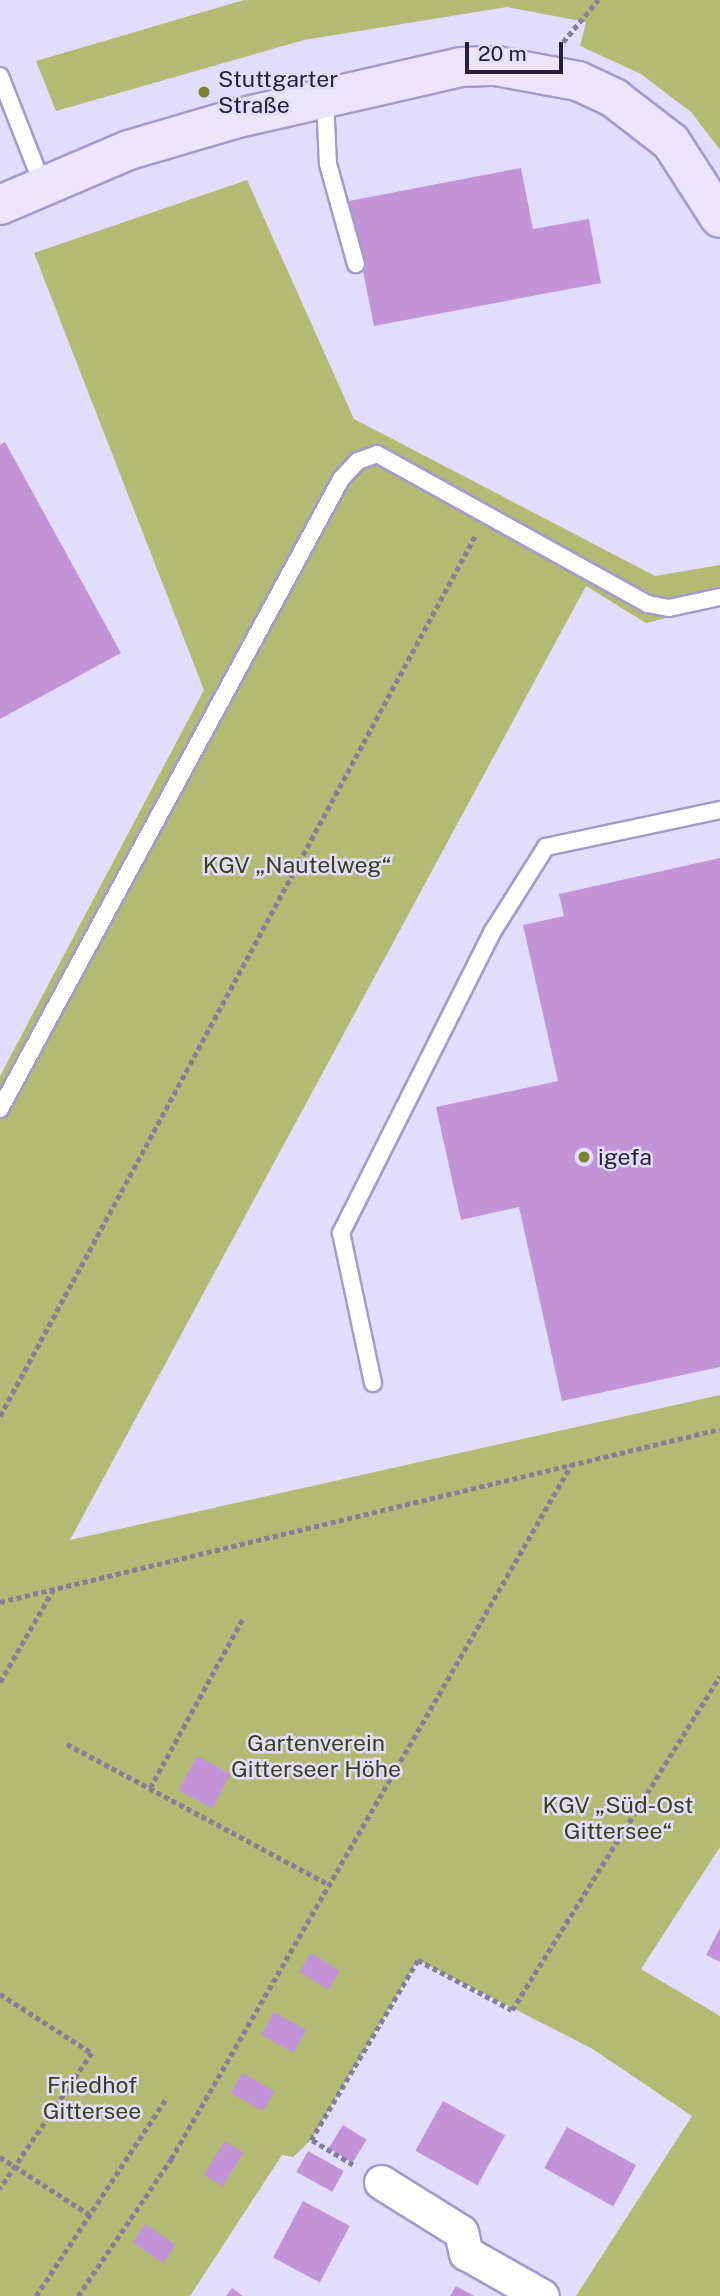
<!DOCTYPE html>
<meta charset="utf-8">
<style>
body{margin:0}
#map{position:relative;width:720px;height:2296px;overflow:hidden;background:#e3ddfd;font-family:"Public Sans",sans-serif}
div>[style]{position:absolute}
.green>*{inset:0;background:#b2ba74}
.building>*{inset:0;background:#c393da;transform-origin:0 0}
.path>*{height:4.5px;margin-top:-2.25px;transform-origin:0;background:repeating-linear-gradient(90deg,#847e98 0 5px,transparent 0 8.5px)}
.roads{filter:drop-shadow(2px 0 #a59acc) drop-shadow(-2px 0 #a59acc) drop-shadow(0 2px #a59acc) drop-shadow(0 -2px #a59acc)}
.lane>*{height:16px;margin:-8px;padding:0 8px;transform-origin:8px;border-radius:8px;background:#fff}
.street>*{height:33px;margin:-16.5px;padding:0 16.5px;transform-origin:16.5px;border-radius:16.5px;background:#fff}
.secondary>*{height:38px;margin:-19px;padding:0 19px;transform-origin:19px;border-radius:19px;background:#ebe5fe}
.dots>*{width:19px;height:19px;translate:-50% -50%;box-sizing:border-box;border:4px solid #e3ddfd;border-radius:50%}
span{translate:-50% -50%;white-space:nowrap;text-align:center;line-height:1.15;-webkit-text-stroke:5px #e3ddfd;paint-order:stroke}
.poi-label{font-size:23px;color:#262135}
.left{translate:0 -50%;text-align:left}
.park-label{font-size:23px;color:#3b3f19}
.scale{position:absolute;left:465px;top:42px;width:98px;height:32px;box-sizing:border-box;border:4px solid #262135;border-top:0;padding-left:9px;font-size:21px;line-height:24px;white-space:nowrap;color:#262135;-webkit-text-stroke:5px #e3ddfd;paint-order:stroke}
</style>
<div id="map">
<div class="green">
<div style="clip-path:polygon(244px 0,720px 0,720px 150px,691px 112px,641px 74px,580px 46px,586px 22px,507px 7px,304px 40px,56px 111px,36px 61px)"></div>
<div style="clip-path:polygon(247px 180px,354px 419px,655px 576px,720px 565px,720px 604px,646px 623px,586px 586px,70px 1540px,720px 1395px,720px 1847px,641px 1969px,720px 2016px,720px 2296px,576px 2296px,692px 2116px,591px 2048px,418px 1960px,311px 2140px,293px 2157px,282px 2155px,190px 2296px,0 2296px,0 1076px,204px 690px,34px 253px)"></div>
</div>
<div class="building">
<div style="clip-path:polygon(521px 168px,533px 229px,589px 219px,601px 283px,374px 326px,349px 201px)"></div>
<div style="clip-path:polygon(5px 442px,121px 653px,0 719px,0 445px)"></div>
<div style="clip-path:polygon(720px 858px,720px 1367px,562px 1401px,519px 1207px,461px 1220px,436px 1107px,558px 1081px,523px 925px,564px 916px,559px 894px)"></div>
<div style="left:197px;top:1756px;width:38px;height:39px;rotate:28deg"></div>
<div style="clip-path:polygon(720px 1928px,720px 1962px,706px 1955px)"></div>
<div style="left:311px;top:1953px;width:34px;height:22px;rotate:32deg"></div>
<div style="left:274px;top:2012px;width:37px;height:26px;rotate:29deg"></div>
<div style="left:242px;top:2073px;width:37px;height:23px;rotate:29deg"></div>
<div style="left:443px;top:2101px;width:71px;height:57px;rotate:29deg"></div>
<div style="left:343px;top:2125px;width:28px;height:27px;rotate:32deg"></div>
<div style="left:567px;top:2127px;width:79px;height:47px;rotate:29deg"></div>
<div style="left:225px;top:2141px;width:22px;height:40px;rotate:32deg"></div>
<div style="left:308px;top:2151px;width:41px;height:24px;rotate:29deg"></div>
<div style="left:303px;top:2201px;width:53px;height:64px;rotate:28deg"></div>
<div style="left:145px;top:2224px;width:37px;height:22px;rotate:34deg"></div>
<div style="clip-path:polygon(456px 2286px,474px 2296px,450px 2296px)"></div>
<div style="clip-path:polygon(232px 2288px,243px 2296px,226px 2296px)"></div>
</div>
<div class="path">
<div style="left:563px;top:42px;width:55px;rotate:-50.2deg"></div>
<div style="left:0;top:1416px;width:1000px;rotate:-61.64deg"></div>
<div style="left:0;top:1602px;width:740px;rotate:-13.51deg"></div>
<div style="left:0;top:1682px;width:106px;rotate:-60.1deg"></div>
<div style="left:67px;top:1744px;width:296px;rotate:28.2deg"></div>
<div style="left:150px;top:1788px;width:192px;rotate:-61.3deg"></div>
<div style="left:0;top:1994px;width:109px;rotate:32.7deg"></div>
<div style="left:92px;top:2053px;width:164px;rotate:124.1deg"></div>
<div style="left:0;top:2157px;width:107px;rotate:32.8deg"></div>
<div style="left:353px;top:2165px;width:49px;rotate:-149.2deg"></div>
<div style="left:311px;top:2140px;width:209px;rotate:-59.3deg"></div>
<div style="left:418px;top:1960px;width:106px;rotate:28deg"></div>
<div style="left:512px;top:2010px;width:393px;rotate:-58.1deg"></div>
<div style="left:36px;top:2296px;width:238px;rotate:-56.6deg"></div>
<div style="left:78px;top:2296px;width:166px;rotate:-55.8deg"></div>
<div style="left:171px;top:2159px;width:801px;rotate:-60.04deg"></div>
</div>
<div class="roads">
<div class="lane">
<div style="left:0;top:76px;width:115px;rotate:68.6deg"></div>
<div style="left:325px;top:99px;width:65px;rotate:87.4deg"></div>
<div style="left:328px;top:164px;width:104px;rotate:74.4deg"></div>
<div style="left:0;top:1109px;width:716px;rotate:-61.57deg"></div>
<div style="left:341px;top:479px;width:25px;rotate:-47deg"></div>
<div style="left:358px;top:461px;width:20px;rotate:-20deg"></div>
<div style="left:377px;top:454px;width:310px;rotate:29deg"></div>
<div style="left:648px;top:604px;width:21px;rotate:11deg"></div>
<div style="left:669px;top:608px;width:52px;rotate:-12.2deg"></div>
<div style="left:373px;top:1383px;width:153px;rotate:-102deg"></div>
<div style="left:341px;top:1233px;width:338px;rotate:-63.3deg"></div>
<div style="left:493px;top:931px;width:99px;rotate:-57.8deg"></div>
<div style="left:546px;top:847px;width:178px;rotate:-12deg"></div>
</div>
<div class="street">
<div style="left:381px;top:2182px;width:94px;rotate:32deg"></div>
<div style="left:461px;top:2232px;width:22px;rotate:77deg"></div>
<div style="left:466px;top:2253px;width:87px;rotate:29.5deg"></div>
</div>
<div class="secondary">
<div style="left:0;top:205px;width:140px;rotate:-23.1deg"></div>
<div style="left:129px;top:150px;width:109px;rotate:-16.4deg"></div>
<div style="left:234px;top:119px;width:233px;rotate:-12.9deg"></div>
<div style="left:461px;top:67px;width:35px;rotate:-2deg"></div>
<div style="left:496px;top:66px;width:83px;rotate:10.4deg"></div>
<div style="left:578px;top:81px;width:40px;rotate:25deg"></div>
<div style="left:614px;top:98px;width:72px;rotate:37.7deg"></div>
<div style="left:671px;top:142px;width:90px;rotate:57.2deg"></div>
</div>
</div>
<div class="dots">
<div style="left:204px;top:92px;background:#7b832e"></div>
<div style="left:584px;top:1157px;background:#7b832e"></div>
</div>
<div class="poi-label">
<span class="left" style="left:218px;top:92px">Stuttgarter<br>Straße</span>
<span class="left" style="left:598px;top:1157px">igefa</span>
</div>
<div class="park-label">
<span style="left:297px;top:865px">KGV „Nautelweg“</span>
<span style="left:316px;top:1756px">Gartenverein<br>Gitterseer Höhe</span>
<span style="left:618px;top:1818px">KGV „Süd-Ost<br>Gittersee“</span>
<span style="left:92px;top:2098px">Friedhof<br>Gittersee</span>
</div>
<div class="scale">20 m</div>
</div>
